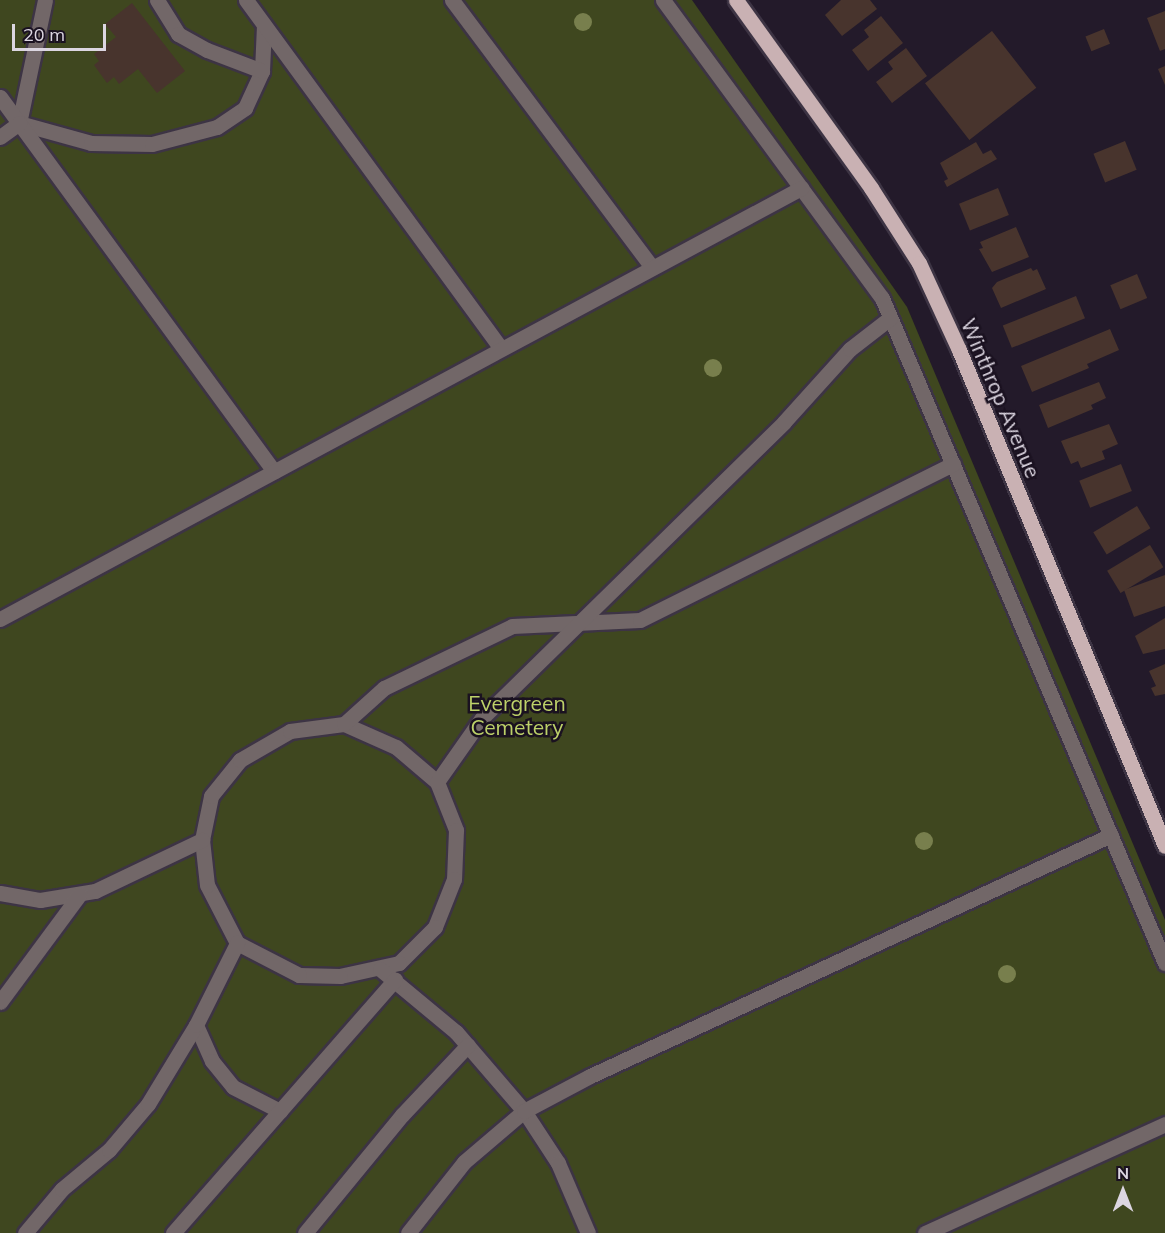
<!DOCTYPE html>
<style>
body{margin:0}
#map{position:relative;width:1165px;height:1233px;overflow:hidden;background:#231a2a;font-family:Mulish,sans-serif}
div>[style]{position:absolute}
.green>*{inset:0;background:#3f471f}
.building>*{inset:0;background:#48342d;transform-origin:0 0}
.roads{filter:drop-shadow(2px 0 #3d3444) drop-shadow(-2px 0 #3d3444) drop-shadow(0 2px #3d3444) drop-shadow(0 -2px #3d3444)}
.minor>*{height:15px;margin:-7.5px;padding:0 7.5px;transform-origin:7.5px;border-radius:7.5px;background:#726768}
.major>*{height:15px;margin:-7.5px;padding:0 7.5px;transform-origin:7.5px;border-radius:7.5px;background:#c9b1b3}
.trees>*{width:18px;height:18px;margin:-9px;border-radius:50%;background:#787f4d}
span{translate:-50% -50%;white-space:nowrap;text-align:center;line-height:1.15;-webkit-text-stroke:5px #1a1120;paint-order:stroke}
.street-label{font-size:21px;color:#dcd6e1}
.park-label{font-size:21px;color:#bdd169}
.north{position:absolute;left:1093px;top:1161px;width:60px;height:60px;-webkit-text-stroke:4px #1a1120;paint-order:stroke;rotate:0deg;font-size:16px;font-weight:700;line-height:24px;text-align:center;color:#dcd6e1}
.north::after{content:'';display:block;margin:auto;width:21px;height:27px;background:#dcd6e1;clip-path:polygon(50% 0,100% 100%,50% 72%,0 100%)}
.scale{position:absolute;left:12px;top:24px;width:94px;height:27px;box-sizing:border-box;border:3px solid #dcd6e1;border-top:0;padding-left:8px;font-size:18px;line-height:21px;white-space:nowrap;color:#dcd6e1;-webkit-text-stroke:4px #1a1120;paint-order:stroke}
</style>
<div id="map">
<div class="green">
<div style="clip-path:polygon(0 0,692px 0,907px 307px,1165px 920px,1165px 1233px,0 1233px)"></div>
</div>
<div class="building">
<div style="clip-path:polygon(841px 0,870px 0,877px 9px,842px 36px,825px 15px)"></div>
<div style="clip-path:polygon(132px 3px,185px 71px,157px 93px,138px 69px,119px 84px,114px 77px,107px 83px,94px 65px,99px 61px,94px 54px,116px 37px,105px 24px)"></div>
<div style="clip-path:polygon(1165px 11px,1165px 49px,1160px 51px,1147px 18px)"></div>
<div style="clip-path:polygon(881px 16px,903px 43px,868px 71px,852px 50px,869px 37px,864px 30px)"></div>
<div style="left:1104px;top:29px;width:16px;height:20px;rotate:68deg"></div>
<div style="left:992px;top:31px;width:72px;height:85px;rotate:52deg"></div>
<div style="clip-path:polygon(906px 48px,927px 76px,892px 103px,876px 82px,893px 69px,888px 62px)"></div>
<div style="clip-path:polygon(1165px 66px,1165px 85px,1158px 69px)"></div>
<div style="left:1125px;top:141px;width:31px;height:34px;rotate:68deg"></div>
<div style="clip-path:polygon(976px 142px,983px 154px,991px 150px,997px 159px,947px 187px,944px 181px,948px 179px,940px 163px)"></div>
<div style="left:998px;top:188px;width:29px;height:42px;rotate:68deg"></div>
<div style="clip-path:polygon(1016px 227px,1029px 257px,992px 272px,979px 249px,983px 248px,980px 242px)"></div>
<div style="clip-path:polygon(1031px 268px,1033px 271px,1037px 269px,1046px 289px,1001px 308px,992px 288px,997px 282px)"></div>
<div style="left:1137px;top:274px;width:26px;height:29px;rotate:67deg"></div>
<div style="left:1076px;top:296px;width:24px;height:79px;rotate:68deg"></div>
<div style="clip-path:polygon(1110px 329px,1119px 350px,1087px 364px,1089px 368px,1032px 392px,1021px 366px)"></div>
<div style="clip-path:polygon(1099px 382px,1106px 398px,1091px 405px,1093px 409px,1048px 428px,1039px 405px)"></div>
<div style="clip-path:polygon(1109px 424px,1118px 444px,1102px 451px,1105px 459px,1081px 468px,1078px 461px,1071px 464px,1061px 441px)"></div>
<div style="left:1121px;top:464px;width:29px;height:45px;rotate:68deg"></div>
<div style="left:1137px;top:506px;width:26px;height:51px;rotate:59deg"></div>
<div style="left:1150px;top:545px;width:26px;height:50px;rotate:59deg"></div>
<div style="clip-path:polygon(1165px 575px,1165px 606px,1134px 617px,1124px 590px)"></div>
<div style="clip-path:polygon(1165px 618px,1165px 649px,1143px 654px,1135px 636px)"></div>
<div style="clip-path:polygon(1165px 664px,1165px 694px,1155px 696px,1151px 688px,1156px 686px,1149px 671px)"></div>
</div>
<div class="roads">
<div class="minor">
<div style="left:45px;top:0;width:126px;rotate:101.9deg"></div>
<div style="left:19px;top:123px;width:75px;rotate:15.5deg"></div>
<div style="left:91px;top:143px;width:61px;rotate:0.9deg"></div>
<div style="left:152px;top:144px;width:67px;rotate:-14.7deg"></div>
<div style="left:217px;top:127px;width:34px;rotate:-34deg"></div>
<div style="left:245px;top:108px;width:41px;rotate:-65.3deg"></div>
<div style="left:262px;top:71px;width:46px;rotate:-87.5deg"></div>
<div style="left:157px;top:0;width:40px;rotate:58deg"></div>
<div style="left:178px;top:34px;width:33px;rotate:29deg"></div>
<div style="left:207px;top:50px;width:59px;rotate:20.9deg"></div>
<div style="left:246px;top:0;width:432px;rotate:53.8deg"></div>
<div style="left:452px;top:0;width:332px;rotate:53.2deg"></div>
<div style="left:663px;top:0;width:370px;rotate:53.7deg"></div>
<div style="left:882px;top:298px;width:723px;rotate:66.95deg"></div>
<div style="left:0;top:97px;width:464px;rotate:53.8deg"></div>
<div style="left:0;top:137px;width:24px;rotate:-36deg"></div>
<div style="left:0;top:619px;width:910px;rotate:-28.28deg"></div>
<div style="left:344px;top:724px;width:57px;rotate:23.9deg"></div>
<div style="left:396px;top:747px;width:54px;rotate:40.5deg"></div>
<div style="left:437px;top:782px;width:52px;rotate:68.4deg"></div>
<div style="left:456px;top:830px;width:49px;rotate:92.3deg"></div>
<div style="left:454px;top:879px;width:52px;rotate:111.6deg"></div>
<div style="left:435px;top:927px;width:51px;rotate:135deg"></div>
<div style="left:399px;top:963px;width:60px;rotate:167.6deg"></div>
<div style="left:340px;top:976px;width:41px;rotate:-178.6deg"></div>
<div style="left:299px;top:975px;width:70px;rotate:-152.7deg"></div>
<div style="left:237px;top:943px;width:65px;rotate:-117.3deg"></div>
<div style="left:207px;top:885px;width:45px;rotate:-96.3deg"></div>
<div style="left:202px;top:840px;width:45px;rotate:-78.4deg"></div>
<div style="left:211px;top:796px;width:46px;rotate:-51.1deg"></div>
<div style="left:240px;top:760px;width:58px;rotate:-30.1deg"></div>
<div style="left:290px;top:731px;width:54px;rotate:-7.4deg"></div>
<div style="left:344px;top:724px;width:54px;rotate:-42deg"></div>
<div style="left:384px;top:688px;width:142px;rotate:-25.8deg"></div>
<div style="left:512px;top:626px;width:128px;rotate:-2.7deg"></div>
<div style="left:640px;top:620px;width:350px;rotate:-26.5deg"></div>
<div style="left:437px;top:782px;width:78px;rotate:-54.9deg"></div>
<div style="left:482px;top:718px;width:423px;rotate:-44.4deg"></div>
<div style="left:784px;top:422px;width:98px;rotate:-47.9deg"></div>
<div style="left:850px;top:349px;width:51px;rotate:-37.8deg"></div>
<div style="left:0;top:893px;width:41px;rotate:9.9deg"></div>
<div style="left:40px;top:900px;width:56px;rotate:-9.3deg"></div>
<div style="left:95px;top:891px;width:119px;rotate:-25.5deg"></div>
<div style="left:380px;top:969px;width:99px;rotate:39.7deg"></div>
<div style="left:456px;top:1032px;width:104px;rotate:49.3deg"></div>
<div style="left:524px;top:1111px;width:62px;rotate:56.8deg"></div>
<div style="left:558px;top:1163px;width:76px;rotate:66.8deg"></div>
<div style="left:0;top:1002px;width:134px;rotate:-53.5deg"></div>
<div style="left:196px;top:1025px;width:39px;rotate:66deg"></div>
<div style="left:212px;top:1061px;width:33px;rotate:51deg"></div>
<div style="left:233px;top:1087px;width:53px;rotate:27.1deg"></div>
<div style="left:25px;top:1233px;width:57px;rotate:-49.9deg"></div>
<div style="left:62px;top:1189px;width:61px;rotate:-39.7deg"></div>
<div style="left:109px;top:1150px;width:60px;rotate:-49.7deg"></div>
<div style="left:148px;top:1104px;width:92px;rotate:-58.7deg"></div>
<div style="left:196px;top:1025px;width:92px;rotate:-63.4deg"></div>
<div style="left:173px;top:1233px;width:337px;rotate:-48.8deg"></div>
<div style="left:305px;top:1233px;width:153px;rotate:-50.6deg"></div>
<div style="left:402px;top:1115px;width:96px;rotate:-46.7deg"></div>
<div style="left:408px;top:1233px;width:90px;rotate:-51.7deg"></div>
<div style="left:464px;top:1162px;width:79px;rotate:-40.4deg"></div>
<div style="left:524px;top:1111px;width:75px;rotate:-27.9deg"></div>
<div style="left:590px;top:1076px;width:574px;rotate:-24.82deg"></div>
<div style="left:925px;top:1233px;width:264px;rotate:-24.4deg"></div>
</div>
<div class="major">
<div style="left:736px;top:0;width:231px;rotate:54.3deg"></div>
<div style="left:871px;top:188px;width:89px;rotate:57.4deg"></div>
<div style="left:919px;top:263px;width:96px;rotate:65.3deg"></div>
<div style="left:959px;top:350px;width:537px;rotate:67.45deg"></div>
</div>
</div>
<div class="trees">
<div style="left:583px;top:22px"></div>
<div style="left:713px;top:368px"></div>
<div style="left:924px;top:841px"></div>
<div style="left:1007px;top:974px"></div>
</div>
<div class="street-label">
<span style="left:1001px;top:398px;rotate:67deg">Winthrop Avenue</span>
</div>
<div class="park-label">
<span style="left:517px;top:715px">Evergreen<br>Cemetery</span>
</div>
<div class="north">N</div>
<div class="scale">20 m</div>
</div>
